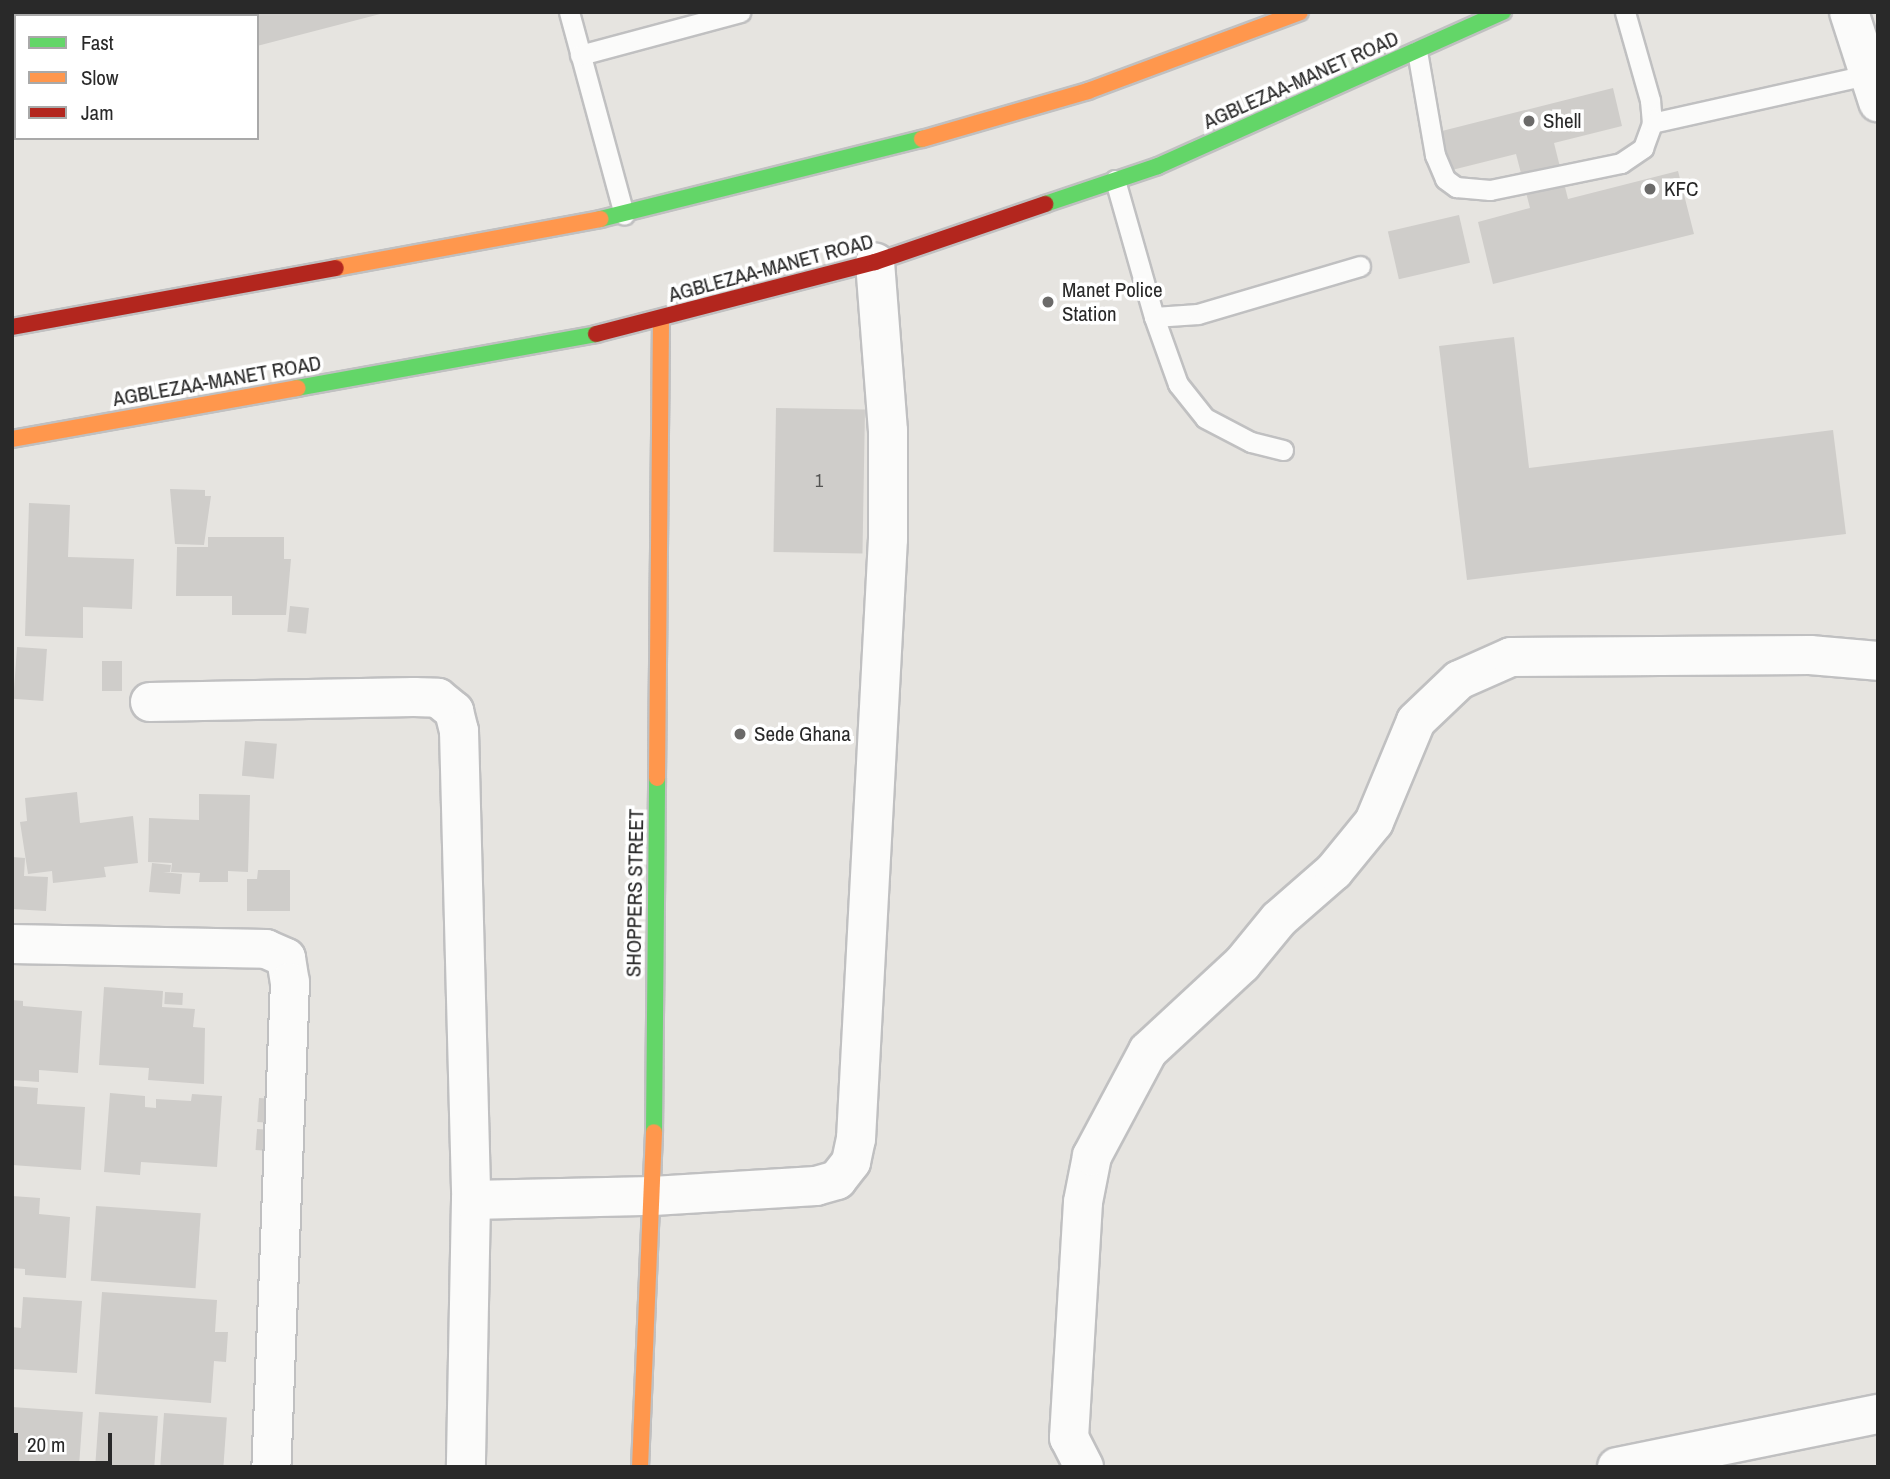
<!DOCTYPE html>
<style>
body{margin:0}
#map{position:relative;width:1890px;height:1479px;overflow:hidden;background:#e6e4e0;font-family:"Archivo Narrow",sans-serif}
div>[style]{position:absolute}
.building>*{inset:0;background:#cfcdca;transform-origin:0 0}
.roads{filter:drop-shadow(2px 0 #c0c0c1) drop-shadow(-2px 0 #c0c0c1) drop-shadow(0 2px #c0c0c1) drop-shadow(0 -2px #c0c0c1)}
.lane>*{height:19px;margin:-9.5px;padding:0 9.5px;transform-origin:9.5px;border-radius:9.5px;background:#fbfbfa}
.street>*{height:38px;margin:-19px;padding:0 19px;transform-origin:19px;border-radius:19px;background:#fbfbfa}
.fast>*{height:16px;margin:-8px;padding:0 8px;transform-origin:8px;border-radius:8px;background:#63d668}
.slow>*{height:16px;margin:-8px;padding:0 8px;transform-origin:8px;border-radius:8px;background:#ff974d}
.jam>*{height:16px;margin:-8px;padding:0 8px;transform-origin:8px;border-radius:8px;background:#b3261e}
.dots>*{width:19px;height:19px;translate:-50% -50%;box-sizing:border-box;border:4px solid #fff;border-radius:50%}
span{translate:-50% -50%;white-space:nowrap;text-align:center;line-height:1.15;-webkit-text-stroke:7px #fff;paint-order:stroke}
.number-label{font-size:18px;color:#535352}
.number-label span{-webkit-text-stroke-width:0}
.street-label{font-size:21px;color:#292929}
.poi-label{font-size:21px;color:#292929}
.left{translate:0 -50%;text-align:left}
.frame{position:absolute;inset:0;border:14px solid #292929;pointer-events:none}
.legend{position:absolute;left:14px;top:14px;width:245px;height:126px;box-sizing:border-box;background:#fff;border:2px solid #a9a9a9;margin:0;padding:9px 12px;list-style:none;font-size:21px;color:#292929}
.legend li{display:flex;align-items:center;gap:14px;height:35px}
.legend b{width:35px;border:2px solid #a9a9a9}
.scale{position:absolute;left:14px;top:1433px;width:98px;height:32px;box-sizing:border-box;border:4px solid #292929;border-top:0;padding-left:9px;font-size:21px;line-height:24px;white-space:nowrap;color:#292929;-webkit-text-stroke:5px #fff;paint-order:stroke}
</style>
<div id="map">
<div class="building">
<div style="clip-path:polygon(12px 12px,384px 12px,384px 13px,257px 46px,257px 16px,16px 16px,12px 109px)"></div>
<div style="clip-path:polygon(1613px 88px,1622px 126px,1554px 143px,1568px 199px,1678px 171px,1694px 234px,1493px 284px,1478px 222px,1530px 208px,1516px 154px,1448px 171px,1438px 132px)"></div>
<div style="left:1459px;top:215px;width:49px;height:73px;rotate:77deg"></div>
<div style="clip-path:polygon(1514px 337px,1529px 468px,1833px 430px,1846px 534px,1467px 580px,1439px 346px)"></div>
<div style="left:776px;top:408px;width:89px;height:144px;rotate:1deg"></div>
<div style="clip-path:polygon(170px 489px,205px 490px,205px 496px,211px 496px,204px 545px,175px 544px)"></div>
<div style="clip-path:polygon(29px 503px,70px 505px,68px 557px,134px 559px,132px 609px,83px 607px,83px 638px,25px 636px)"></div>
<div style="clip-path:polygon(208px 537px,284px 537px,284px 559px,291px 559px,286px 615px,232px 615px,232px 596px,176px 596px,177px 547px,208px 547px)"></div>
<div style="left:290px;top:606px;width:19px;height:26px;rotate:6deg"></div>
<div style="left:17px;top:647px;width:30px;height:52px;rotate:4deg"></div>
<div style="left:122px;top:661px;width:30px;height:20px;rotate:90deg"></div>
<div style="left:245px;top:741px;width:32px;height:35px;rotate:5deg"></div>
<div style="clip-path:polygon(77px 792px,80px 823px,133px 816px,138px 863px,104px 867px,106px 877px,53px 883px,52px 871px,28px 874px,20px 822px,27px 821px,25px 798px)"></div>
<div style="clip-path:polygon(199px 794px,250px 795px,248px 872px,228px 871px,228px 882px,199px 882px,200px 873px,171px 872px,172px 863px,148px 862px,149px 818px,199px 820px)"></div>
<div style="clip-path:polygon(12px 857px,25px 858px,24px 876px,48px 877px,46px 911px,12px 909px)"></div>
<div style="clip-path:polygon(152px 863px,171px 865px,170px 872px,163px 872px,182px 874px,180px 894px,149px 892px)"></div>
<div style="clip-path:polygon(258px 870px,290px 870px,290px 911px,247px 911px,247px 879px,257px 879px)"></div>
<div style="clip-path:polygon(104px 987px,163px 991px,162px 1007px,195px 1009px,193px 1027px,205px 1028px,204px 1084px,148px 1080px,149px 1068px,99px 1065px)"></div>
<div style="left:165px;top:992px;width:18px;height:12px;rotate:3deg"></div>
<div style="clip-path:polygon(12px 1000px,23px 1001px,23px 1006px,82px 1011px,78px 1073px,39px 1070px,39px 1082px,12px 1080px)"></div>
<div style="clip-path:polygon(12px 1086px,38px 1088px,37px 1104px,85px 1107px,81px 1170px,12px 1165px)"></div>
<div style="clip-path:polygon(110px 1093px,145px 1096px,145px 1107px,156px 1108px,156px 1099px,191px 1101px,192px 1094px,222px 1096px,217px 1167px,141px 1162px,140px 1175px,104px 1172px)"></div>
<div style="left:259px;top:1098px;width:15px;height:24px;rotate:4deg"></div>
<div style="left:257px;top:1129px;width:14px;height:21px;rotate:4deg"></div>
<div style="clip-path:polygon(12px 1196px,40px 1198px,39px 1214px,70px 1217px,66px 1278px,25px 1275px,25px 1269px,12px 1268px)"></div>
<div style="left:96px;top:1206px;width:105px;height:75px;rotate:4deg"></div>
<div style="clip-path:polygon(102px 1292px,217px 1300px,215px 1332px,228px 1332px,226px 1362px,214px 1361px,211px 1403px,95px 1394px)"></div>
<div style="clip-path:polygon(23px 1297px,82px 1301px,77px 1373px,12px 1369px,12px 1327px,21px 1328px)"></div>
<div style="left:12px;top:1407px;width:71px;height:60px;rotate:4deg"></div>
<div style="left:99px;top:1412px;width:59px;height:55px;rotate:4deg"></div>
<div style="left:164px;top:1413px;width:63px;height:54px;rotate:4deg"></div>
</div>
<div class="roads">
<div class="lane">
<div style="left:569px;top:12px;width:210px;rotate:74.8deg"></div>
<div style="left:1417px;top:51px;width:106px;rotate:80.2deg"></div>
<div style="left:1435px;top:155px;width:26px;rotate:67deg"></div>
<div style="left:1445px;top:179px;width:14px;rotate:36deg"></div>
<div style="left:1456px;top:187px;width:34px;rotate:5deg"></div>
<div style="left:1490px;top:190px;width:134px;rotate:-11.6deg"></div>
<div style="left:1621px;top:163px;width:27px;rotate:-34deg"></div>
<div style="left:1643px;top:148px;width:27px;rotate:-70deg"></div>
<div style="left:1652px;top:123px;width:23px;rotate:-95deg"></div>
<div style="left:1650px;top:100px;width:91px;rotate:-105.9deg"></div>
<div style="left:580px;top:55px;width:166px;rotate:-15deg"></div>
<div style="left:1652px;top:123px;width:224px;rotate:-12.6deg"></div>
<div style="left:1115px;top:180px;width:142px;rotate:74.1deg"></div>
<div style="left:1154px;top:317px;width:44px;rotate:-3.9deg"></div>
<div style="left:1198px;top:314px;width:169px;rotate:-16.5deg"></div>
<div style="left:1154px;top:317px;width:71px;rotate:70.3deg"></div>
<div style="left:1178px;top:384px;width:43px;rotate:51.5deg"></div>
<div style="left:1205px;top:418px;width:52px;rotate:27.6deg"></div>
<div style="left:1251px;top:442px;width:33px;rotate:14deg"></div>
</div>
<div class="street">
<div style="left:1849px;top:12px;width:95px;rotate:72.1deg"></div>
<div style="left:150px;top:702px;width:264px;rotate:-1.1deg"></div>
<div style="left:414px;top:697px;width:24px;rotate:2deg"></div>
<div style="left:438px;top:698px;width:21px;rotate:39deg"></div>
<div style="left:454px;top:711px;width:21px;rotate:76deg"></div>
<div style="left:459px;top:731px;width:469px;rotate:88.5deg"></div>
<div style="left:471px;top:1200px;width:267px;rotate:91.1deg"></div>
<div style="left:12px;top:944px;width:254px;rotate:1.1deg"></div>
<div style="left:266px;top:949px;width:22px;rotate:24deg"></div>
<div style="left:286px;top:958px;width:24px;rotate:81deg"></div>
<div style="left:290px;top:982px;width:485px;rotate:92.2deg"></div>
<div style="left:471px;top:1200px;width:182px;rotate:-1.3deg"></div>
<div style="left:653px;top:1196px;width:163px;rotate:-3.5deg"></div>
<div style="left:816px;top:1186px;width:22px;rotate:-16deg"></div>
<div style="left:837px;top:1180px;width:23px;rotate:-52deg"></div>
<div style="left:851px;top:1162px;width:24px;rotate:-78deg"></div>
<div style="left:856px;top:1139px;width:601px;rotate:-86.95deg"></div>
<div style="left:888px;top:539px;width:108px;rotate:-90deg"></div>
<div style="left:888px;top:431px;width:169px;rotate:-94.4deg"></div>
<div style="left:1084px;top:1467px;width:33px;rotate:-117deg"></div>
<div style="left:1069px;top:1438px;width:236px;rotate:-86.6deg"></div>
<div style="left:1083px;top:1202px;width:47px;rotate:-78.9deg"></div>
<div style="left:1092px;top:1156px;width:119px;rotate:-61.9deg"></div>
<div style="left:1148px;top:1051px;width:128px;rotate:-42.8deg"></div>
<div style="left:1242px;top:964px;width:58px;rotate:-50.6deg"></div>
<div style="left:1279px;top:919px;width:73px;rotate:-41.1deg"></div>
<div style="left:1334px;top:871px;width:63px;rotate:-50.8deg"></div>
<div style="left:1374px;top:822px;width:109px;rotate:-67.4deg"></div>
<div style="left:1416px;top:721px;width:59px;rotate:-43.6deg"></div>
<div style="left:1459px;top:680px;width:57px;rotate:-23.9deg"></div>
<div style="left:1511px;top:657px;width:299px;rotate:-0.4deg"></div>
<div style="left:1810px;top:655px;width:68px;rotate:5deg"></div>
<div style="left:1617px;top:1467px;width:266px;rotate:-11.5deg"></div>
</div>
<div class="fast">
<div style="left:1045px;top:204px;width:119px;rotate:-18.6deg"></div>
<div style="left:1158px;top:166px;width:378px;rotate:-24.1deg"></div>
<div style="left:600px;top:219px;width:332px;rotate:-14deg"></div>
<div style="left:297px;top:388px;width:304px;rotate:-10.2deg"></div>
<div style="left:654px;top:1132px;width:354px;rotate:-89.5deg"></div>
</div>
<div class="slow">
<div style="left:922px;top:139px;width:173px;rotate:-16.1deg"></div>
<div style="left:1088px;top:91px;width:226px;rotate:-20.4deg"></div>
<div style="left:336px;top:268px;width:269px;rotate:-10.5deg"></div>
<div style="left:12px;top:439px;width:290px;rotate:-10.1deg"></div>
<div style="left:657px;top:778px;width:460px;rotate:-89.5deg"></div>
<div style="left:640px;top:1467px;width:335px;rotate:-87.6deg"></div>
</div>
<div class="jam">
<div style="left:12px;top:327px;width:329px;rotate:-10.3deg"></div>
<div style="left:596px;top:334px;width:288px;rotate:-14.5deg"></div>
<div style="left:875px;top:262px;width:180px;rotate:-18.8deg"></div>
</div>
</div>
<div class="dots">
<div style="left:1529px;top:121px;background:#6b6a69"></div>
<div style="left:1650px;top:189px;background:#6b6a69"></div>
<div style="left:1048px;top:302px;background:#6b6a69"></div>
<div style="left:740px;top:734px;background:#6b6a69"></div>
</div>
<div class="number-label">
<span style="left:819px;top:481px">1</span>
</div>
<div class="street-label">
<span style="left:1301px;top:80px;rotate:-24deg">AGBLEZAA-MANET ROAD</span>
<span style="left:771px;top:268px;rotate:-15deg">AGBLEZAA-MANET ROAD</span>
<span style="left:217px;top:381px;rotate:-10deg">AGBLEZAA-MANET ROAD</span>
<span style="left:635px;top:893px;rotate:-89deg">SHOPPERS STREET</span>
</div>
<div class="poi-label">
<span class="left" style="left:1543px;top:121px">Shell</span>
<span class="left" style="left:1664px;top:189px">KFC</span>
<span class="left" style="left:1062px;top:302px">Manet Police<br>Station</span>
<span class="left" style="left:754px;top:734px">Sede Ghana</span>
</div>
<div class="frame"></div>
<ul class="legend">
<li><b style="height:9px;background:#63d668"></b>Fast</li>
<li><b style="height:9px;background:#ff974d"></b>Slow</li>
<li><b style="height:9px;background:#b3261e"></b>Jam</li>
</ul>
<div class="scale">20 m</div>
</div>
